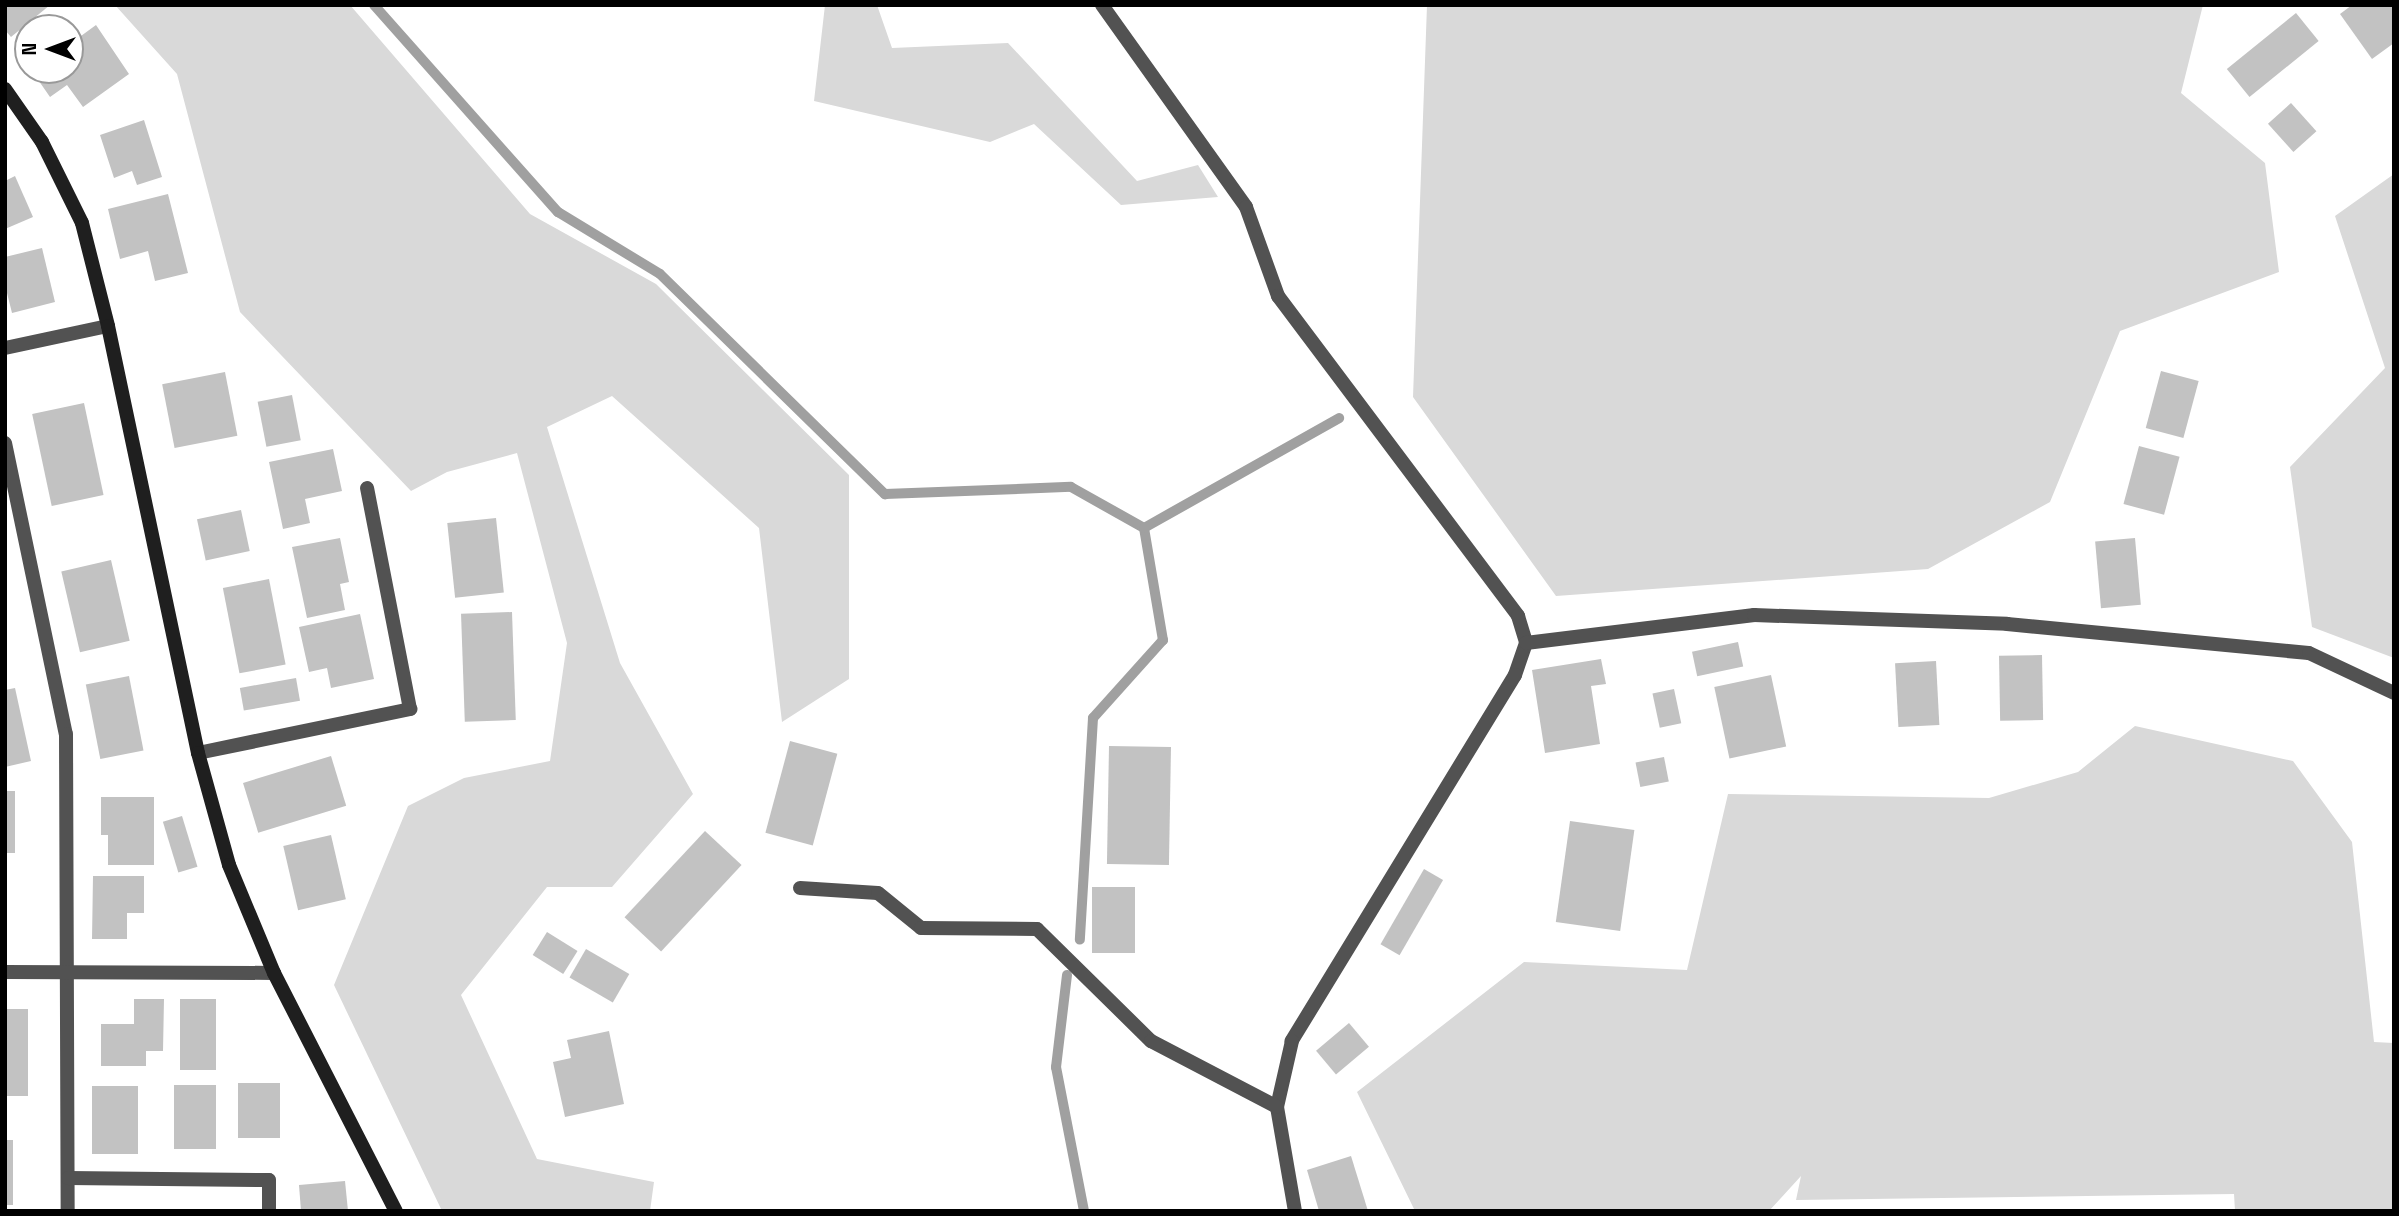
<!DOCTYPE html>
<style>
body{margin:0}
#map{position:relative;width:2399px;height:1216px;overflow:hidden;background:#fff;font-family:"Space Grotesk",sans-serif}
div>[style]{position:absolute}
.green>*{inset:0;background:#d9d9d9}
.stream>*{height:10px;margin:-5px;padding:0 5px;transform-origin:5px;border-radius:5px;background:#a0a0a0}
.building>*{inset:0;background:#c2c2c2;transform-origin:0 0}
.street>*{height:14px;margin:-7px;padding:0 7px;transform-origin:7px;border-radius:7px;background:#525252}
.secondary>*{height:14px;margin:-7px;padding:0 7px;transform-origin:7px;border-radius:7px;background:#1f1f1f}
span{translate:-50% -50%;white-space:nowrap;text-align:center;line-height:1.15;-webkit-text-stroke:5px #fff;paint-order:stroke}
.frame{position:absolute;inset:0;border:7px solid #000;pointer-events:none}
.north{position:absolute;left:14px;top:14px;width:70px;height:70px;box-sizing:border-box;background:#fff;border:2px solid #999;border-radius:50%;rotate:270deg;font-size:19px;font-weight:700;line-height:28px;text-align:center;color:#000}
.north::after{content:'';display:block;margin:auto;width:24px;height:32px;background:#000;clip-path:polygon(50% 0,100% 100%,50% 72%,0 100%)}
</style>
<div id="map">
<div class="green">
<div style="clip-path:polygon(115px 5px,350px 5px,530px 214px,656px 284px,849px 475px,849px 679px,782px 722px,759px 528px,612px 396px,547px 427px,620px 663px,693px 794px,612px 887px,547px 887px,461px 995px,537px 1159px,654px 1182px,650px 1211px,442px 1211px,334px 985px,408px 806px,464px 778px,550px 761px,567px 643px,517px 453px,447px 472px,411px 491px,240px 312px,177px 74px)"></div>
<div style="clip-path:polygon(825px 5px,877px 5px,892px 48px,1008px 43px,1137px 181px,1198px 165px,1218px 197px,1121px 205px,1034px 124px,990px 142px,814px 101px)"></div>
<div style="clip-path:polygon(1427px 5px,2203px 5px,2181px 93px,2265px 163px,2279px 272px,2120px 331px,2050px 502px,1928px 569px,1556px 596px,1413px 397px)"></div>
<div style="clip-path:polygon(2394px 174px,2394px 658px,2312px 627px,2290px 467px,2385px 368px,2335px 216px)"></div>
<div style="clip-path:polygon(2135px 726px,2293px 761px,2352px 842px,2374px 1042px,2394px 1043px,2394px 1211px,2235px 1211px,2234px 1194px,1796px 1200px,1801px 1176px,1769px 1211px,1415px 1211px,1357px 1092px,1524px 962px,1687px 970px,1728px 794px,1989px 798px,2078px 772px)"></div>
</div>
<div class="stream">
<div style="left:374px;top:5px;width:277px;rotate:48.4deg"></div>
<div style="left:558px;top:212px;width:119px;rotate:31.3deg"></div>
<div style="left:660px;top:274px;width:315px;rotate:44.4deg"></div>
<div style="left:885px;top:494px;width:186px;rotate:-2.2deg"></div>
<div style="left:1071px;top:487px;width:84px;rotate:29.3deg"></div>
<div style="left:1144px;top:528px;width:114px;rotate:80.4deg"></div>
<div style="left:1163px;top:640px;width:105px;rotate:131.9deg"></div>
<div style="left:1093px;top:718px;width:222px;rotate:93.4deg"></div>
<div style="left:1144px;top:528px;width:224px;rotate:-29.4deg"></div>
<div style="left:1067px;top:975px;width:93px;rotate:96.8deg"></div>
<div style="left:1056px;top:1067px;width:147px;rotate:79deg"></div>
</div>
<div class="building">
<div style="clip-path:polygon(5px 5px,50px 5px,11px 37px,5px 30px)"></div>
<div style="clip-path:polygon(2352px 5px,2394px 5px,2394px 43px,2372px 59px,2340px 14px)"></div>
<div style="left:2296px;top:13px;width:36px;height:89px;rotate:51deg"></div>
<div style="clip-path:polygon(96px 25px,129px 74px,83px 107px,67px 85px,50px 97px,32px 71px,70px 70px,70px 44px)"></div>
<div style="left:2291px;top:103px;width:38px;height:31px;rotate:48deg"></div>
<div style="clip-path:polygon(144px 120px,162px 177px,137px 185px,132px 171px,114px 178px,100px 135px)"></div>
<div style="clip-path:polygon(15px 176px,33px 217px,5px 229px,5px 181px)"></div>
<div style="clip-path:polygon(168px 194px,188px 273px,155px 281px,148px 251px,120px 259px,108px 209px)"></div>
<div style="clip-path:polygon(42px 248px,55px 302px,12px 313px,5px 285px,5px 257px)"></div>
<div style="left:2161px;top:371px;width:39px;height:59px;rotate:15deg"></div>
<div style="left:225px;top:372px;width:65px;height:64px;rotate:79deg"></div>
<div style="left:292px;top:395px;width:46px;height:35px;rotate:79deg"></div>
<div style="left:84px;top:403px;width:94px;height:53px;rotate:78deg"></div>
<div style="left:2139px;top:446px;width:42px;height:60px;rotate:15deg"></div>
<div style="clip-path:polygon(333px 449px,342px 491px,305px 499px,310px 523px,283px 529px,269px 462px)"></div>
<div style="left:241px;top:510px;width:42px;height:45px;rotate:78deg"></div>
<div style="left:496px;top:518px;width:75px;height:49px;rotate:84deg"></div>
<div style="clip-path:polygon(340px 538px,349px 582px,340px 584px,345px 610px,307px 618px,292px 547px)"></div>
<div style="left:2135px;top:538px;width:67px;height:40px;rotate:85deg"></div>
<div style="left:111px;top:560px;width:83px;height:51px;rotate:77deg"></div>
<div style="left:269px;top:579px;width:87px;height:47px;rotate:79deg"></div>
<div style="left:512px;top:612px;width:108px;height:51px;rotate:88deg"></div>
<div style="clip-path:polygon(360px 614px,374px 679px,331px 688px,327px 668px,309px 672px,299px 627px)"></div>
<div style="left:1738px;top:642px;width:25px;height:47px;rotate:78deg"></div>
<div style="left:2042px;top:655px;width:65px;height:43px;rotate:89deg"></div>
<div style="clip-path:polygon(1601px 659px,1606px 684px,1591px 686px,1600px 744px,1545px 753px,1532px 670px)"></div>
<div style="left:1936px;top:661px;width:64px;height:41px;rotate:87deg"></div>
<div style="left:1771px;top:675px;width:73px;height:58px;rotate:78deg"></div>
<div style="left:129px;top:676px;width:76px;height:44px;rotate:79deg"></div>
<div style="left:296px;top:678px;width:23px;height:57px;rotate:80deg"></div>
<div style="clip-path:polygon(15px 688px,31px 761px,5px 767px,5px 690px)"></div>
<div style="left:1674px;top:689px;width:35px;height:22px;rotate:78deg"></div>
<div style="left:790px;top:741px;width:49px;height:95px;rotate:15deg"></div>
<div style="left:1109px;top:746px;width:62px;height:118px;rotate:1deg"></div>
<div style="left:331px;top:756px;width:52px;height:92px;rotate:73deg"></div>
<div style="left:1664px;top:757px;width:25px;height:29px;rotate:79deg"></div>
<div style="left:5px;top:791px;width:10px;height:62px"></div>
<div style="clip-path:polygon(101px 797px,154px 797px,154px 865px,108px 865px,108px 835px,101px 835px)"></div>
<div style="left:182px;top:816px;width:53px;height:20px;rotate:73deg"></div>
<div style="left:1570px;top:821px;width:65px;height:102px;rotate:8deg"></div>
<div style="left:705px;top:831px;width:50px;height:118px;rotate:43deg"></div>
<div style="left:331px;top:835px;width:66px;height:49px;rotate:77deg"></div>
<div style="left:1424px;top:869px;width:22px;height:87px;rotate:30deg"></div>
<div style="clip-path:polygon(93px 876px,144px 876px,144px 913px,127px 913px,127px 939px,92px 939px)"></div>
<div style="left:1092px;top:887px;width:43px;height:66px"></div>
<div style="left:547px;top:932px;width:36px;height:27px;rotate:32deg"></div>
<div style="left:586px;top:949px;width:50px;height:33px;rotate:30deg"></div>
<div style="clip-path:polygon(134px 999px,164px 999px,163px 1051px,146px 1051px,146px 1066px,101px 1066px,101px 1024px,134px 1024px)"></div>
<div style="left:180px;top:999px;width:36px;height:71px"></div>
<div style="left:5px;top:1009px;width:23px;height:87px"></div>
<div style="left:1349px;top:1023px;width:31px;height:43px;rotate:50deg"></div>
<div style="clip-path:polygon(609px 1031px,624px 1104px,565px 1117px,553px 1062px,571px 1058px,567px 1040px)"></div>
<div style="left:238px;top:1083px;width:42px;height:55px"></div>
<div style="left:174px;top:1085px;width:42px;height:64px"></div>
<div style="left:92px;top:1086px;width:46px;height:68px"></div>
<div style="left:5px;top:1140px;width:8px;height:65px"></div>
<div style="clip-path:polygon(1351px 1156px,1368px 1211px,1319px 1211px,1307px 1170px)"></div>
<div style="clip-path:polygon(345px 1181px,348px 1211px,301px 1211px,299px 1185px)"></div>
</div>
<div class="street">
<div style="left:1102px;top:5px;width:248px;rotate:54.5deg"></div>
<div style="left:1246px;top:207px;width:95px;rotate:70.2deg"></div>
<div style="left:1278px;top:296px;width:400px;rotate:53.1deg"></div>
<div style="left:1518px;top:616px;width:28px;rotate:73deg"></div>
<div style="left:1526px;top:643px;width:34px;rotate:109deg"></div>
<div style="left:1515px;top:675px;width:429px;rotate:121.4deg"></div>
<div style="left:1292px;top:1041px;width:68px;rotate:102.8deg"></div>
<div style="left:1277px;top:1107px;width:106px;rotate:80.2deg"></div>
<div style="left:5px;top:348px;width:105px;rotate:-12.1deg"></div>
<div style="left:5px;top:443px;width:297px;rotate:78.2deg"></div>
<div style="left:66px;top:734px;width:477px;rotate:89.8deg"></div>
<div style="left:1526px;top:643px;width:230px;rotate:-7deg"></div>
<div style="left:1754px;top:615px;width:253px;rotate:2deg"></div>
<div style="left:2007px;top:624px;width:303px;rotate:5.5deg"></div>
<div style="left:2309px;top:653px;width:94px;rotate:25.2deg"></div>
<div style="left:198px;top:753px;width:217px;rotate:-11.7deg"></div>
<div style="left:410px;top:709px;width:225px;rotate:-101deg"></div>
<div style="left:800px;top:888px;width:78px;rotate:3.7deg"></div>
<div style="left:878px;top:893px;width:55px;rotate:39.1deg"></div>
<div style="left:921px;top:928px;width:116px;rotate:0.5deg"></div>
<div style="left:1037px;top:929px;width:160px;rotate:44.5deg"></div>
<div style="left:1151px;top:1041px;width:142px;rotate:27.6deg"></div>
<div style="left:5px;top:972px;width:269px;rotate:0.2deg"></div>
<div style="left:68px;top:1178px;width:201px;rotate:0.6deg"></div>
<div style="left:269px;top:1180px;width:31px;rotate:90deg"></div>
</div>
<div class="secondary">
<div style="left:5px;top:89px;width:65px;rotate:55.1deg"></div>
<div style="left:42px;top:142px;width:90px;rotate:63.7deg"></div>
<div style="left:82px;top:223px;width:106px;rotate:75.8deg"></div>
<div style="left:108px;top:326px;width:436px;rotate:78.1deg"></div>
<div style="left:198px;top:753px;width:116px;rotate:74.5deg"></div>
<div style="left:229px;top:865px;width:117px;rotate:67.4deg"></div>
<div style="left:274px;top:973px;width:267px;rotate:62.9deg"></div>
</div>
<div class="frame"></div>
<div class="north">N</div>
</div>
